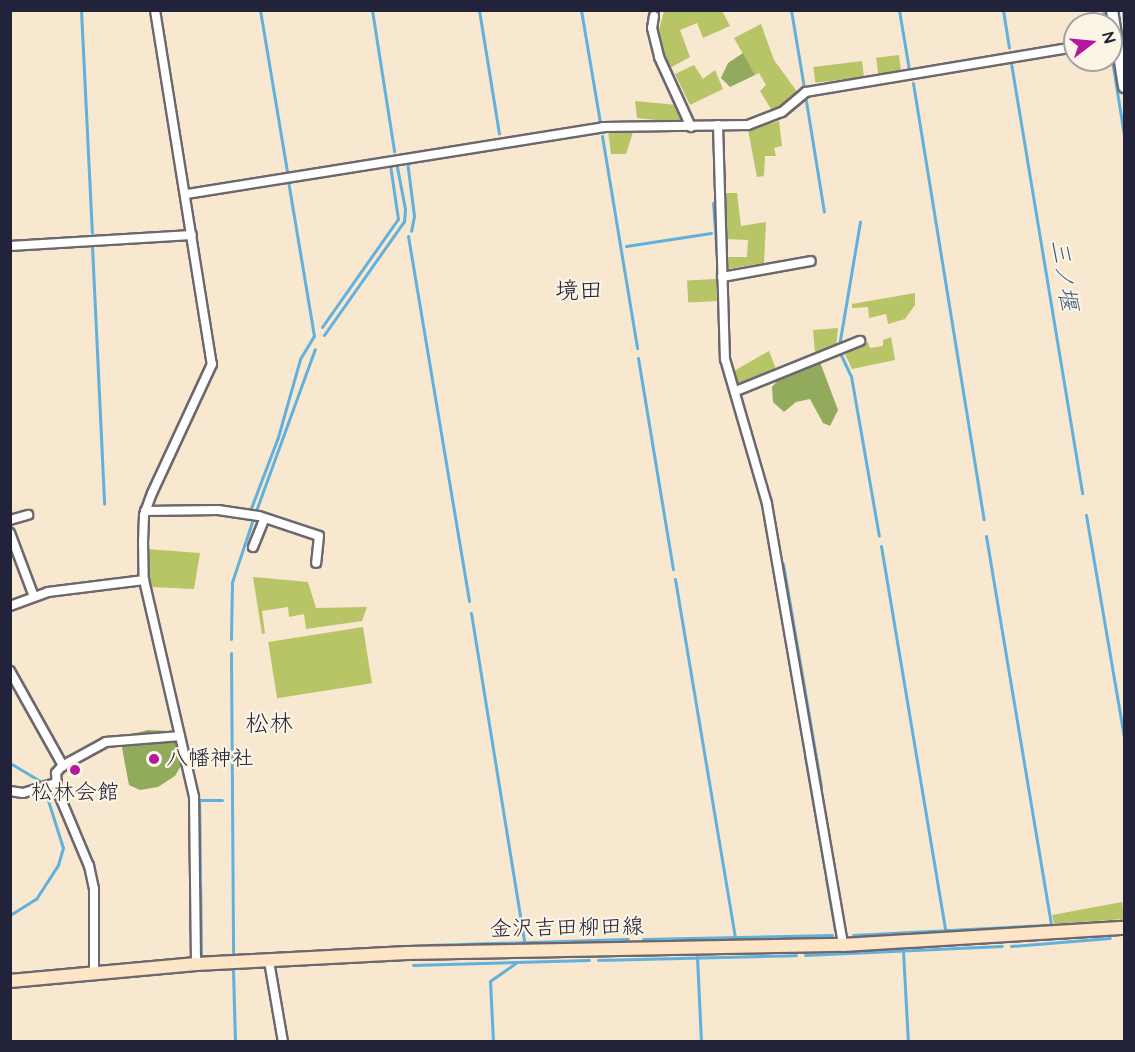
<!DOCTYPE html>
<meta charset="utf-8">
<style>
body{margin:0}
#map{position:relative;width:1135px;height:1052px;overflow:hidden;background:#f8e8d0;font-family:"Architects Daughter","Klee One",sans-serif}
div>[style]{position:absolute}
.green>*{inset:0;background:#b7c567;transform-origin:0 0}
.forest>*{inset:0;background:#91aa5c}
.stream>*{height:3px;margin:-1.5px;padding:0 1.5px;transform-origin:1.5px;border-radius:1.5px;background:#61b1dc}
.roads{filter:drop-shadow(2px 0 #6d676f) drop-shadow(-2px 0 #6d676f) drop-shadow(0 2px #6d676f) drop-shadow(0 -2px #6d676f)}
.minor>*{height:8px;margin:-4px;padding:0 4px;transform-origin:4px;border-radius:4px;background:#fff}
.tertiary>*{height:10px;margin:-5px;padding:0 5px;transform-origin:5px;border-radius:5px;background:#fff}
.secondary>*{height:12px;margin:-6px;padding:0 6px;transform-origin:6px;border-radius:6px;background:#fde5c5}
.dots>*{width:16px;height:16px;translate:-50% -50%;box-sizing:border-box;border:3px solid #fcf5e5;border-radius:50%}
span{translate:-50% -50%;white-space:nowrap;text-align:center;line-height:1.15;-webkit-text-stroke:4.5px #fcf5e5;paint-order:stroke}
.poi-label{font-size:22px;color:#22223b}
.left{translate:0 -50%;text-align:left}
.street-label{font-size:22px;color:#22223b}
.water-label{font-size:24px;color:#3b5b7b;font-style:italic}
.neighbourhood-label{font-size:24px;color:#22223b}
.frame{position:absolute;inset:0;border:12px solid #22223b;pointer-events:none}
.north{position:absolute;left:1063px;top:12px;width:60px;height:60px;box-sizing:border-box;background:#fcf5e5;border:2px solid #a5a1a1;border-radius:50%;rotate:74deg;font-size:16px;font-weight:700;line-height:24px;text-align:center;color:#22223b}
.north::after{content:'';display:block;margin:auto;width:21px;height:27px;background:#b5179e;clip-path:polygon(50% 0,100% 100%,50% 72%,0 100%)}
</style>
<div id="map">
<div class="green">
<div style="clip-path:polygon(664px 11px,722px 11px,730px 26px,703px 38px,697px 23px,680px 30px,690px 57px,670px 68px,658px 34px)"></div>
<div style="clip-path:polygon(761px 24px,774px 60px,798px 93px,773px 112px,760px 91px,766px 85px,759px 73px,755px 75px,734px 38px)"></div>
<div style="left:899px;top:55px;width:17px;height:23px;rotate:83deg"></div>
<div style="left:862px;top:61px;width:16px;height:49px;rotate:83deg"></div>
<div style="clip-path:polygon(694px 65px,703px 79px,715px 70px,723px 89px,690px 105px,675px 74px)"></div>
<div style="clip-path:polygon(635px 101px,677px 105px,684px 123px,637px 118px)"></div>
<div style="clip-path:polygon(779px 121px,782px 146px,774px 148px,776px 156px,765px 156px,764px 176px,757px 177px,748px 130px)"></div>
<div style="clip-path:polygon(634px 129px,626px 154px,611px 154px,608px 130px)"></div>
<div style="clip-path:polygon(722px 193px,737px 193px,741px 226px,766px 222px,764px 263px,727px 269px,726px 257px,747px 257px,748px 240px,725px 239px)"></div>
<div style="left:716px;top:279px;width:22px;height:29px;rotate:87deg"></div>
<div style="clip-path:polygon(915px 293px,915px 305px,905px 319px,888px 324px,886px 314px,869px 318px,868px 307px,852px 308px,852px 304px)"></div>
<div style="clip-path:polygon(838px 328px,836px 348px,815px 352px,813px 330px)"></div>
<div style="clip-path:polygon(891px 337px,895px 360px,852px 369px,845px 354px,868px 342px,870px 348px,883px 346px,883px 340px)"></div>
<div style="clip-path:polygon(769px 351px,776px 369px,739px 386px,734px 371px)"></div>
<div style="clip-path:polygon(147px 549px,200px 553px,194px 589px,150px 587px)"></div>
<div style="clip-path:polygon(253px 577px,308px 582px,316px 608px,367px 607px,362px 621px,306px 629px,304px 614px,289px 617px,288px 607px,262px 611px,265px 633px,262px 634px)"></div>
<div style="left:363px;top:627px;width:57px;height:96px;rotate:81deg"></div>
<div style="clip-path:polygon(1122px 902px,1124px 919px,1054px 924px,1052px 915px)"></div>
</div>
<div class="forest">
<div style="clip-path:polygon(743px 53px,755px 75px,730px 87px,721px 78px,728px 63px)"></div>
<div style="clip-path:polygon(820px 362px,838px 410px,830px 426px,823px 423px,810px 399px,796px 402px,784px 412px,773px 402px,772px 387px,782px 375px)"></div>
<div style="clip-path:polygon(148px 730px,167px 731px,181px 744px,182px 764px,175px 776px,158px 787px,140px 790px,129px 785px,122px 748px,132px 734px)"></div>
</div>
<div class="stream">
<div style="left:81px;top:10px;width:223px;rotate:87.2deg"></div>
<div style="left:260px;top:10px;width:163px;rotate:80.5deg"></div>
<div style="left:372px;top:10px;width:143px;rotate:81.1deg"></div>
<div style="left:479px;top:10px;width:125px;rotate:80.8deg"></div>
<div style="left:581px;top:10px;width:114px;rotate:80.4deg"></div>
<div style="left:791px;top:10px;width:79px;rotate:80.5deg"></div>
<div style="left:899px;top:10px;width:61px;rotate:80.5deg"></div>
<div style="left:1003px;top:10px;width:38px;rotate:81deg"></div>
<div style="left:1103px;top:10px;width:14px;rotate:78deg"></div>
<div style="left:1123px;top:10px;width:14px;rotate:86deg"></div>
<div style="left:1111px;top:54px;width:82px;rotate:80.9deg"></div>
<div style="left:1011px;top:63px;width:436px;rotate:80.6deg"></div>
<div style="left:913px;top:83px;width:442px;rotate:80.8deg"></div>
<div style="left:806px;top:101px;width:112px;rotate:80.8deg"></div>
<div style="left:602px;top:136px;width:215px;rotate:80.6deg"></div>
<div style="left:407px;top:161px;width:55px;rotate:82.7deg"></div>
<div style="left:414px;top:216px;width:15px;rotate:101deg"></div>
<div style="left:713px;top:203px;width:54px;rotate:85.8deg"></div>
<div style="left:408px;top:236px;width:370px;rotate:80.5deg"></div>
<div style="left:92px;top:246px;width:258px;rotate:87.3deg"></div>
<div style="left:626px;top:246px;width:86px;rotate:-8.7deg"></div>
<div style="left:322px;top:327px;width:132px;rotate:-54.9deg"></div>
<div style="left:398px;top:219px;width:55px;rotate:-98.4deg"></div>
<div style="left:324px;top:335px;width:139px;rotate:-54.9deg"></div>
<div style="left:404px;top:221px;width:12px;rotate:-85deg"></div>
<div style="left:405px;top:209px;width:43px;rotate:-100.8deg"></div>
<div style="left:720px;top:344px;width:9px;rotate:84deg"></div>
<div style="left:839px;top:346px;width:126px;rotate:-80.4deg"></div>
<div style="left:841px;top:355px;width:23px;rotate:65deg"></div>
<div style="left:851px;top:376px;width:162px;rotate:80.1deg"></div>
<div style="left:638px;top:358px;width:214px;rotate:80.6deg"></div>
<div style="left:762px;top:503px;width:46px;rotate:79.9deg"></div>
<div style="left:251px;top:508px;width:76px;rotate:-69.2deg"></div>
<div style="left:278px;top:437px;width:81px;rotate:-74.2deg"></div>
<div style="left:300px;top:359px;width:27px;rotate:-59deg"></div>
<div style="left:314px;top:336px;width:157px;rotate:-99.5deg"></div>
<div style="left:257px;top:508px;width:169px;rotate:-70deg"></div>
<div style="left:1086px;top:515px;width:226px;rotate:80.3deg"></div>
<div style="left:986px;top:536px;width:394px;rotate:80.5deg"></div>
<div style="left:881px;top:546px;width:389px;rotate:80.5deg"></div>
<div style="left:783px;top:564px;width:226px;rotate:80.3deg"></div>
<div style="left:675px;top:579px;width:362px;rotate:80.5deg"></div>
<div style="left:471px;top:613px;width:333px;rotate:80.8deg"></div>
<div style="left:231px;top:639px;width:57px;rotate:-89deg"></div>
<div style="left:232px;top:582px;width:63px;rotate:-71.6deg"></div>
<div style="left:231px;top:653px;width:301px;rotate:89.6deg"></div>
<div style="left:789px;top:657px;width:94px;rotate:80.2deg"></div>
<div style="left:805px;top:756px;width:117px;rotate:80.1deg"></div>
<div style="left:10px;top:763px;width:37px;rotate:31deg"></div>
<div style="left:822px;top:797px;width:42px;rotate:80.3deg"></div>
<div style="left:826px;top:878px;width:53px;rotate:80.2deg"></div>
<div style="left:10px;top:915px;width:31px;rotate:-32deg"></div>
<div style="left:36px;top:899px;width:40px;rotate:-57.1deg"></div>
<div style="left:58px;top:865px;width:18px;rotate:-74deg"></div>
<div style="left:63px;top:848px;width:57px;rotate:-107.5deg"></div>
<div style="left:853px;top:935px;width:192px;rotate:-3deg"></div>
<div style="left:643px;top:939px;width:189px;rotate:-1.2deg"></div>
<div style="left:428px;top:945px;width:200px;rotate:-1.7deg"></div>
<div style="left:1011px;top:946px;width:99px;rotate:-4.6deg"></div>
<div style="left:903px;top:951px;width:91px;rotate:86.9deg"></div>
<div style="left:201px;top:954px;width:154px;rotate:-90.7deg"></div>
<div style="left:199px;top:800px;width:23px"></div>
<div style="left:805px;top:955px;width:197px;rotate:-2.6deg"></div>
<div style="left:697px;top:957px;width:85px;rotate:87.3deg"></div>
<div style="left:598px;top:960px;width:198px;rotate:-1.4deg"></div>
<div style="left:413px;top:965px;width:176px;rotate:-1.6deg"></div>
<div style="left:233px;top:970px;width:72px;rotate:88.4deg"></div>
<div style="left:493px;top:1042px;width:61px;rotate:-92.8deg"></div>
<div style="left:490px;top:981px;width:33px;rotate:-35deg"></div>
</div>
<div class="roads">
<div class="minor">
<div style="left:155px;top:10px;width:359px;rotate:80.9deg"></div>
<div style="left:212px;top:364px;width:142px;rotate:114.9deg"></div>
<div style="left:152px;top:493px;width:23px;rotate:110deg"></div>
<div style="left:144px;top:515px;width:26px;rotate:92deg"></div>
<div style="left:143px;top:541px;width:39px;rotate:89deg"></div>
<div style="left:144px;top:580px;width:223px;rotate:77deg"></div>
<div style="left:194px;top:797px;width:167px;rotate:89.3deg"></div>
<div style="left:654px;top:16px;width:12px;rotate:99deg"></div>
<div style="left:652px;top:28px;width:30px;rotate:76deg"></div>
<div style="left:659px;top:57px;width:77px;rotate:65.4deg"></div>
<div style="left:718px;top:125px;width:234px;rotate:88.3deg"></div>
<div style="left:725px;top:359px;width:151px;rotate:73.8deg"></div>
<div style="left:767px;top:504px;width:448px;rotate:80.2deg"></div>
<div style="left:187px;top:194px;width:421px;rotate:-9.1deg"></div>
<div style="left:603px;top:127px;width:145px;rotate:-0.8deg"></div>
<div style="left:748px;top:125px;width:36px;rotate:-21deg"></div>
<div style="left:782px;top:112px;width:31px;rotate:-40deg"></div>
<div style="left:806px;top:92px;width:273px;rotate:-9.5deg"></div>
<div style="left:10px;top:246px;width:182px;rotate:-3.5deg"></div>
<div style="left:722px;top:277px;width:90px;rotate:-10.2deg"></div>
<div style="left:736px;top:391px;width:134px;rotate:-22deg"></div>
<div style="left:145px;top:511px;width:73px;rotate:-0.8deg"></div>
<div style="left:218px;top:510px;width:41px;rotate:8.3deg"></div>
<div style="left:259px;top:516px;width:63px;rotate:18.4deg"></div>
<div style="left:319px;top:536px;width:27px;rotate:96deg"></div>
<div style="left:10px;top:520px;width:19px;rotate:-16deg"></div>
<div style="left:10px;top:533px;width:68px;rotate:69.4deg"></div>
<div style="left:253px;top:547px;width:31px;rotate:-68deg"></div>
<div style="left:10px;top:606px;width:40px;rotate:-20.2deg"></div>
<div style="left:48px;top:592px;width:97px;rotate:-7.1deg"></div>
<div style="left:10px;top:671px;width:109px;rotate:60.8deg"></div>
<div style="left:10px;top:791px;width:13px;rotate:9deg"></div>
<div style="left:23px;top:793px;width:34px;rotate:-17deg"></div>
<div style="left:269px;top:961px;width:82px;rotate:80.2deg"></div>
<div style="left:94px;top:973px;width:84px;rotate:-90deg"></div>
<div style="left:94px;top:889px;width:24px;rotate:-102deg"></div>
<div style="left:89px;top:866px;width:82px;rotate:-112.8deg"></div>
<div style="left:57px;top:790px;width:17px;rotate:-93deg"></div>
<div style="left:56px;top:773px;width:9px;rotate:-49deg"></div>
<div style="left:62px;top:766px;width:50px;rotate:-28.6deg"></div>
<div style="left:106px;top:742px;width:74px;rotate:-4.6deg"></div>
</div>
<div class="tertiary">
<div style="left:1112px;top:10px;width:78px;rotate:81.1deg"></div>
</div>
<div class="secondary">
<div style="left:10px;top:981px;width:187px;rotate:-5.2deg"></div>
<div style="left:196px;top:964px;width:211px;rotate:-3deg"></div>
<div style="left:407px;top:953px;width:436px;rotate:-1.1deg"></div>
<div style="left:843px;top:945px;width:282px;rotate:-3.5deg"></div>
</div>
</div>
<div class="dots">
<div style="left:154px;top:759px;background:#b5179e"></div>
<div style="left:75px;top:770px;background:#b5179e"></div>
</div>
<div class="poi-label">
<span class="left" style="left:166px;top:759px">八幡神社</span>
<span style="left:75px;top:793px">松林会館</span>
</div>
<div class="street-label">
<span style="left:567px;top:928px;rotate:-1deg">金沢吉田柳田線</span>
</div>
<div class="water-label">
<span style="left:1063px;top:275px;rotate:81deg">三ノ堰</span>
</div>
<div class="neighbourhood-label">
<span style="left:579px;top:292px">境田</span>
<span style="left:269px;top:725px">松林</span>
</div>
<div class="frame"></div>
<div class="north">N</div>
</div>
